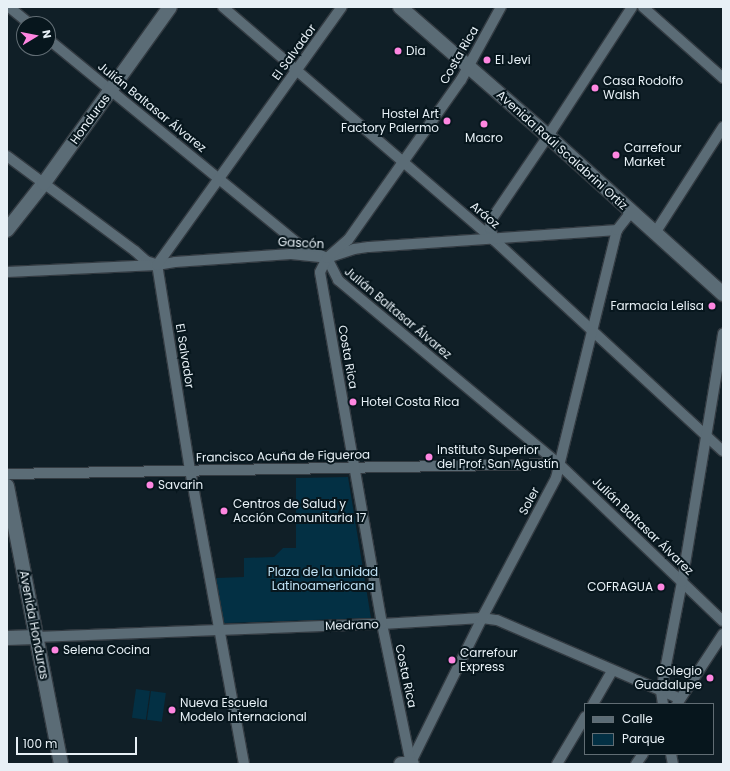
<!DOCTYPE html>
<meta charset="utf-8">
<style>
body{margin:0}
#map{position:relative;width:730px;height:771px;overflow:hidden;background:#101f27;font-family:Poppins,sans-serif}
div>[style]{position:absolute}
.green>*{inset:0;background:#033044;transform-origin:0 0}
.roads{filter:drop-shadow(1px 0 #333b42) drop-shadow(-1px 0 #333b42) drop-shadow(0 1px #333b42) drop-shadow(0 -1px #333b42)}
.street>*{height:10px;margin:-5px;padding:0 5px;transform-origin:5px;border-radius:5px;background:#5b6c76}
.secondary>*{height:14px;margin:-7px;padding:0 7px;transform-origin:7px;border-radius:7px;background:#5b6c76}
.dots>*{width:11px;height:11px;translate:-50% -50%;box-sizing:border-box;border:2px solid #07161d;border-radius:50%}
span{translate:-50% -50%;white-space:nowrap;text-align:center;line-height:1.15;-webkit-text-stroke:4px #07161d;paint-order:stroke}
.poi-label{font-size:12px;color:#e7f0f6}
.left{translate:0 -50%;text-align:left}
.right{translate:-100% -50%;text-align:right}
.street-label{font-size:12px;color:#e7f0f6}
.park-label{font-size:12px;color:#c0e2f5}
.frame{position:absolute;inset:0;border:8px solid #e7f0f6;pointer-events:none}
.legend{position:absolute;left:584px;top:703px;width:130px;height:52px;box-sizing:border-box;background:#07161d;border:1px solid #616d74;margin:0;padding:5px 7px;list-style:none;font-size:12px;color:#e7f0f6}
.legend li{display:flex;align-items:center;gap:8px;height:20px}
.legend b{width:20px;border:1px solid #616d74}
.north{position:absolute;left:16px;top:16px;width:40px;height:40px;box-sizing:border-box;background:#07161d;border:1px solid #616d74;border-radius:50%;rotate:80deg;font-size:11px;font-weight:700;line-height:16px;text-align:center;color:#e7f0f6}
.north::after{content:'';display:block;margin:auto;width:14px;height:18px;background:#fe86e1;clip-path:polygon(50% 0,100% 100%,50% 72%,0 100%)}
.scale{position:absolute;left:16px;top:737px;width:121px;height:18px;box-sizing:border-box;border:2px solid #e7f0f6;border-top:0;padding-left:5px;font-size:12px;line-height:14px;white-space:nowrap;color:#e7f0f6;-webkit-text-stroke:3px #07161d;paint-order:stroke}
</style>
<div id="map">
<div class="green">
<div style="clip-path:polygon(348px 477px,371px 618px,224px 623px,216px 578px,244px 577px,244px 558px,274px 557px,283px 548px,296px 548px,296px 478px)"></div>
<div style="left:136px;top:689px;width:14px;height:29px;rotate:8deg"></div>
<div style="left:151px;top:691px;width:15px;height:29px;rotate:8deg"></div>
</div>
<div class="roads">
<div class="street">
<div style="left:9px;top:7px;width:27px;rotate:39deg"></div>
<div style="left:223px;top:7px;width:357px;rotate:40.7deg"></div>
<div style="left:494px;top:240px;width:311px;rotate:42.7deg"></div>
<div style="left:643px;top:7px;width:107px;rotate:41.6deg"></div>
<div style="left:48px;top:39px;width:327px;rotate:39.3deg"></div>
<div style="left:301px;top:246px;width:29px;rotate:25deg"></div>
<div style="left:327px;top:258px;width:25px;rotate:63deg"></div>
<div style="left:338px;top:280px;width:288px;rotate:39.8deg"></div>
<div style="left:559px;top:464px;width:227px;rotate:43.8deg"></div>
<div style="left:7px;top:156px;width:159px;rotate:36.6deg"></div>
<div style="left:135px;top:251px;width:15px;rotate:42deg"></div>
<div style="left:146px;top:261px;width:9px;rotate:18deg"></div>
<div style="left:655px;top:233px;width:126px;rotate:-57.3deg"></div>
<div style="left:494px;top:240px;width:13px;rotate:-108deg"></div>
<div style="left:490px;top:228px;width:8px;rotate:-83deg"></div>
<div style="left:491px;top:220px;width:102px;rotate:-55.8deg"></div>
<div style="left:548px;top:136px;width:154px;rotate:-56.9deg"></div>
<div style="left:7px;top:272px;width:150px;rotate:-2.7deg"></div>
<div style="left:157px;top:265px;width:18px;rotate:-9deg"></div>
<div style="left:175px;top:262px;width:116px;rotate:-3.9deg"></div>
<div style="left:291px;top:254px;width:36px;rotate:6deg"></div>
<div style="left:327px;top:258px;width:28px;rotate:-18deg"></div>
<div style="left:354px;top:249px;width:15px;rotate:-8deg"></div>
<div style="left:369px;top:247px;width:249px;rotate:-3.9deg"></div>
<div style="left:7px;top:474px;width:552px;rotate:-1.04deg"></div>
<div style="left:36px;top:637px;width:346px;rotate:-2.2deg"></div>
<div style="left:382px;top:624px;width:100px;rotate:-3.4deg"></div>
<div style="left:482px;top:618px;width:15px;rotate:8deg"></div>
<div style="left:497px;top:620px;width:199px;rotate:23.3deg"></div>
<div style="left:593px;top:704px;width:39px;rotate:-60deg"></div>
<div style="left:663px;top:704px;width:13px;rotate:-99deg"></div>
<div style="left:661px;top:691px;width:111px;rotate:-79.1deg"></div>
<div style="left:682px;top:582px;width:252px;rotate:-80.6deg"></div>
<div style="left:677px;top:704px;width:84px;rotate:-56.7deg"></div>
<div style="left:671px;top:754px;width:10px;rotate:79deg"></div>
<div style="left:244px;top:764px;width:299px;rotate:-100.4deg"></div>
<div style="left:190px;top:470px;width:208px;rotate:-99.1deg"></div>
<div style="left:157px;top:265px;width:317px;rotate:-54.4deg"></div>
<div style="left:410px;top:764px;width:163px;rotate:-63.7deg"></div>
<div style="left:482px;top:618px;width:158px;rotate:-62.1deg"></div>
<div style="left:556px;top:478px;width:255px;rotate:-76.2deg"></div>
<div style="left:617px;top:230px;width:23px;rotate:-52deg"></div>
<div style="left:411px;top:764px;width:143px;rotate:-101.7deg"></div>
<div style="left:382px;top:624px;width:357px;rotate:-100deg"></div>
<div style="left:320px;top:272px;width:16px;rotate:-63deg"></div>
<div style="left:327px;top:258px;width:28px;rotate:-41deg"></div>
<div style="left:348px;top:240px;width:196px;rotate:-54.8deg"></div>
<div style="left:461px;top:80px;width:83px;rotate:-61.3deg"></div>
<div style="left:557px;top:764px;width:55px;rotate:-59.2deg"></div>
<div style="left:636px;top:764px;width:12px;rotate:-55deg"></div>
</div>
<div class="secondary">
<div style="left:400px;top:7px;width:196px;rotate:41.1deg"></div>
<div style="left:548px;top:136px;width:236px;rotate:42.1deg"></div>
<div style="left:7px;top:230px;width:60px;rotate:-51.8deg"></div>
<div style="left:44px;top:183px;width:216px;rotate:-54.4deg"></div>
<div style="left:7px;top:486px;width:283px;rotate:79deg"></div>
<div style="left:7px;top:638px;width:29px;rotate:-2deg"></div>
<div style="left:401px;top:764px;width:11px"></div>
</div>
</div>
<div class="dots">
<div style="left:398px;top:51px;background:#fe86e1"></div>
<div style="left:487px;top:60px;background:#fe86e1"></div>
<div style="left:595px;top:88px;background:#fe86e1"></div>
<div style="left:447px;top:121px;background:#fe86e1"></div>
<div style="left:484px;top:124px;background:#fe86e1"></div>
<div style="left:616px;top:155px;background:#fe86e1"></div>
<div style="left:712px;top:306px;background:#fe86e1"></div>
<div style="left:353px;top:402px;background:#fe86e1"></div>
<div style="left:429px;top:457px;background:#fe86e1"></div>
<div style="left:150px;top:485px;background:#fe86e1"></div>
<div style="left:224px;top:511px;background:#fe86e1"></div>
<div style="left:661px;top:587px;background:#fe86e1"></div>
<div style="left:55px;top:650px;background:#fe86e1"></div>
<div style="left:452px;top:660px;background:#fe86e1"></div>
<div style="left:710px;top:678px;background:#fe86e1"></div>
<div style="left:172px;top:710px;background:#fe86e1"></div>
</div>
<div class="poi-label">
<span class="left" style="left:406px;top:51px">Dia</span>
<span class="left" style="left:495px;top:60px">El Jevi</span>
<span class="left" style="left:603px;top:88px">Casa Rodolfo<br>Walsh</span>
<span class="right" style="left:439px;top:121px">Hostel Art<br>Factory Palermo</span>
<span style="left:484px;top:138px">Macro</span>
<span class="left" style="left:624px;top:155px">Carrefour<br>Market</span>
<span class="right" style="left:704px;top:306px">Farmacia Lelisa</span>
<span class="left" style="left:361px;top:402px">Hotel Costa Rica</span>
<span class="left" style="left:437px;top:457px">Instituto Superior<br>del Prof. San Agustín</span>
<span class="left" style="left:158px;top:485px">Savarin</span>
<span class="left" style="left:233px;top:511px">Centros de Salud y<br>Acción Comunitaria 17</span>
<span class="right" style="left:653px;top:587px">COFRAGUA</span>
<span class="left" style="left:63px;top:650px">Selena Cocina</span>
<span class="left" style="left:460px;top:660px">Carrefour<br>Express</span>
<span class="right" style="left:702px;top:678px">Colegio<br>Guadalupe</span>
<span class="left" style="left:180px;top:710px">Nueva Escuela<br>Modelo Internacional</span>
</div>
<div class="street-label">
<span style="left:294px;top:52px;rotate:-54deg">El Salvador</span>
<span style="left:459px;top:55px;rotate:-60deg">Costa Rica</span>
<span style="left:152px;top:107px;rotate:39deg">Julián Baltasar Álvarez</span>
<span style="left:90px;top:119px;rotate:-54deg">Honduras</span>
<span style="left:562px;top:150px;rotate:42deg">Avenida Raúl Scalabrini Ortiz</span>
<span style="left:485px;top:215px;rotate:40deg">Aráoz</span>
<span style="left:301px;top:243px;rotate:3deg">Gascón</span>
<span style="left:398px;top:313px;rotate:40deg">Julián Baltasar Álvarez</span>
<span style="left:185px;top:356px;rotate:81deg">El Salvador</span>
<span style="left:348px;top:357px;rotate:80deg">Costa Rica</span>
<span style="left:283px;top:456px;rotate:-1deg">Francisco Acuña de Figueroa</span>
<span style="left:529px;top:501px;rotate:-62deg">Soler</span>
<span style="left:643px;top:526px;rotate:44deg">Julián Baltasar Álvarez</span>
<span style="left:34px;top:625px;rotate:79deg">Avenida Honduras</span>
<span style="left:352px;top:625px;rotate:-2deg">Medrano</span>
<span style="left:406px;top:676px;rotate:78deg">Costa Rica</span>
</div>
<div class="park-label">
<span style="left:323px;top:579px">Plaza de la unidad<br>Latinoamericana</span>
</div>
<div class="frame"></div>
<ul class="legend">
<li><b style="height:5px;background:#5b6c76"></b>Calle</li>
<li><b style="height:11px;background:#033044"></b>Parque</li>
</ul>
<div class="north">N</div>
<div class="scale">100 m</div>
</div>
